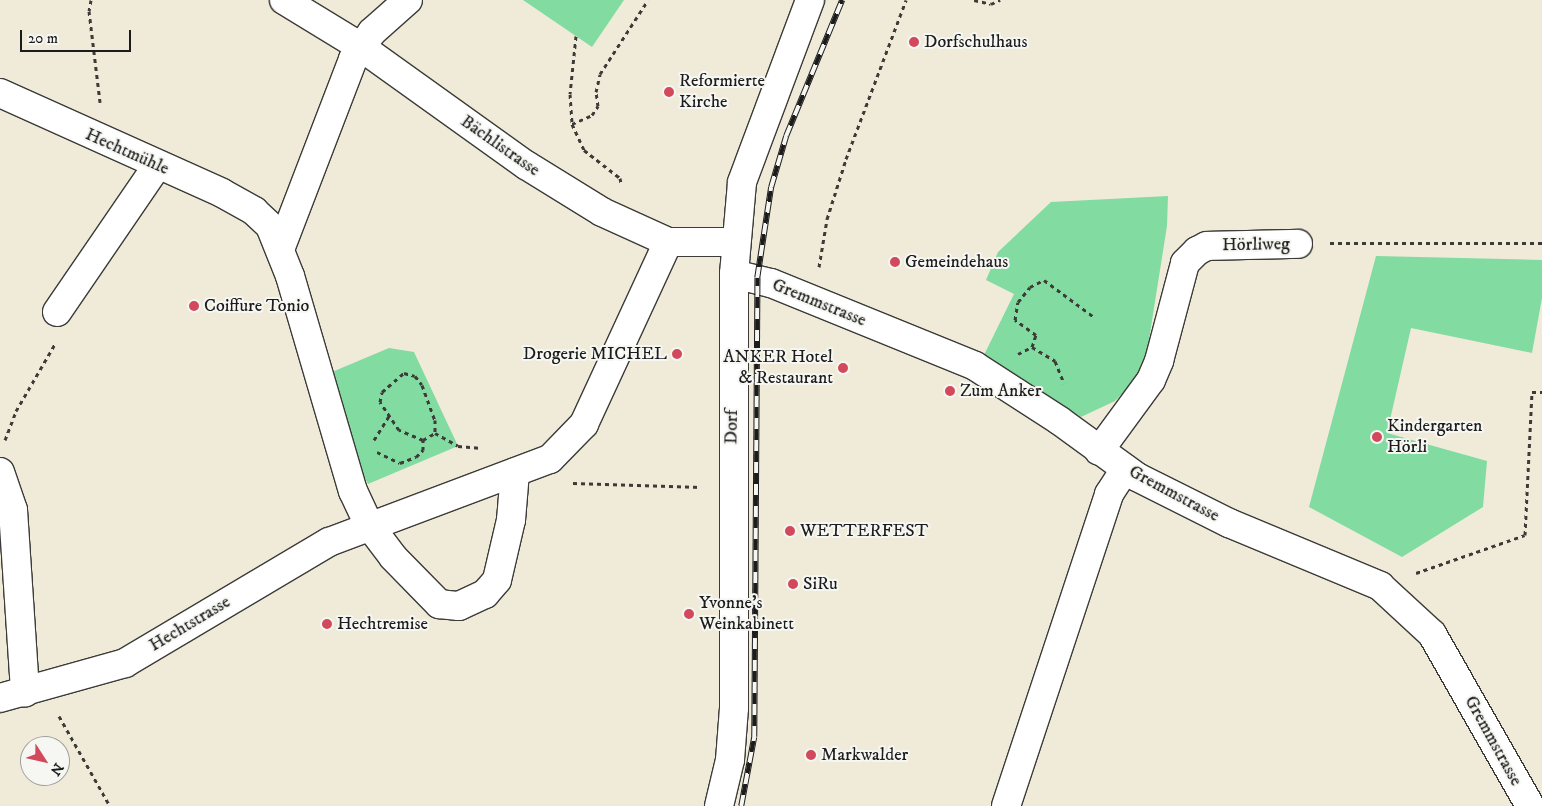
<!DOCTYPE html>
<meta charset="utf-8">
<style>
body{margin:0}
#map{position:relative;width:1542px;height:806px;overflow:hidden;background:#efebd8;font-family:"IM FELL DW Pica",serif}
div>[style]{position:absolute}
.green>*{inset:0;background:#82dba0}
.path>*{height:3px;margin-top:-1.5px;transform-origin:0;background:repeating-linear-gradient(90deg,#3c3b38 0 4px,transparent 0 8px)}
.roads{filter:drop-shadow(1px 0 #3c3b38) drop-shadow(-1px 0 #3c3b38) drop-shadow(0 1px #3c3b38) drop-shadow(0 -1px #3c3b38)}
.minor>*{height:28px;margin:-14px;padding:0 14px;transform-origin:14px;border-radius:14px;background:#fff}
.rail>*{height:5.5px;margin-top:-2.75px;transform-origin:0;background:repeating-linear-gradient(90deg,#f6f6f2 0 11px,#1c1c1c 0 22px);box-sizing:border-box;border-block:1px solid #1c1c1c}
.dots>*{width:14px;height:14px;translate:-50% -50%;box-sizing:border-box;border:2px solid #f6f6f2;border-radius:50%}
span{translate:-50% -50%;white-space:nowrap;text-align:center;line-height:1.15;-webkit-text-stroke:4px #f6f6f2;paint-order:stroke}
.poi-label{font-size:18px;color:#1c1c1c}
.left{translate:0 -50%;text-align:left}
.right{translate:-100% -50%;text-align:right}
.street-label{font-size:18px;color:#1c1c1c}
.north{position:absolute;left:20px;top:736px;width:50px;height:50px;box-sizing:border-box;background:#f6f6f2;border:1px solid #9f9f9c;border-radius:50%;rotate:125deg;font-size:14px;font-weight:700;line-height:20px;text-align:center;color:#1c1c1c}
.north::after{content:'';display:block;margin:auto;width:18px;height:22px;background:#d1495b;clip-path:polygon(50% 0,100% 100%,50% 72%,0 100%)}
.scale{position:absolute;left:20px;top:30px;width:111px;height:22px;box-sizing:border-box;border:2px solid #1c1c1c;border-top:0;padding-left:6px;font-size:15px;line-height:18px;white-space:nowrap;color:#1c1c1c;-webkit-text-stroke:4px #f6f6f2;paint-order:stroke}
</style>
<div id="map">
<div class="green">
<div style="clip-path:polygon(523px 0,624px 0,592px 47px)"></div>
<div style="clip-path:polygon(1168px 196px,1167px 226px,1144px 371px,1115px 401px,1081px 417px,984px 355px,1014px 294px,986px 280px,998px 252px,1051px 202px)"></div>
<div style="clip-path:polygon(1376px 256px,1542px 260px,1542px 298px,1532px 353px,1411px 328px,1387px 433px,1487px 461px,1483px 507px,1402px 557px,1309px 507px)"></div>
<div style="clip-path:polygon(389px 348px,414px 352px,458px 446px,368px 484px,362px 473px,332px 372px)"></div>
</div>
<div class="path">
<div style="left:91px;top:0;width:11px;rotate:100deg"></div>
<div style="left:89px;top:11px;width:92px;rotate:83.1deg"></div>
<div style="left:974px;top:0;width:17px;rotate:13deg"></div>
<div style="left:991px;top:4px;width:10px;rotate:-24deg"></div>
<div style="left:576px;top:36px;width:58px;rotate:95.9deg"></div>
<div style="left:570px;top:94px;width:30px;rotate:86deg"></div>
<div style="left:572px;top:124px;width:29px;rotate:65deg"></div>
<div style="left:584px;top:150px;width:46px;rotate:37.9deg"></div>
<div style="left:620px;top:178px;width:5px;rotate:79deg"></div>
<div style="left:572px;top:124px;width:22px;rotate:-24deg"></div>
<div style="left:592px;top:115px;width:11px;rotate:-56deg"></div>
<div style="left:598px;top:106px;width:14px;rotate:-98deg"></div>
<div style="left:596px;top:92px;width:18px;rotate:-77deg"></div>
<div style="left:600px;top:74px;width:88px;rotate:-57deg"></div>
<div style="left:1330px;top:243px;width:212px"></div>
<div style="left:819px;top:267px;width:49px;rotate:-80.5deg"></div>
<div style="left:827px;top:219px;width:63px;rotate:-72.4deg"></div>
<div style="left:846px;top:159px;width:170px;rotate:-69.3deg"></div>
<div style="left:1032px;top:347px;width:13px;rotate:-72deg"></div>
<div style="left:1036px;top:335px;width:26px;rotate:-144deg"></div>
<div style="left:1015px;top:320px;width:18px;rotate:-81deg"></div>
<div style="left:1018px;top:302px;width:19px;rotate:-51deg"></div>
<div style="left:1030px;top:287px;width:16px;rotate:-27deg"></div>
<div style="left:1044px;top:280px;width:62px;rotate:36.5deg"></div>
<div style="left:1018px;top:354px;width:16px;rotate:-27deg"></div>
<div style="left:1032px;top:347px;width:27px;rotate:31deg"></div>
<div style="left:1055px;top:361px;width:24px;rotate:68deg"></div>
<div style="left:5px;top:440px;width:31px;rotate:-69deg"></div>
<div style="left:16px;top:411px;width:78px;rotate:-59.8deg"></div>
<div style="left:374px;top:440px;width:28px;rotate:-58deg"></div>
<div style="left:423px;top:440px;width:26px;rotate:-157deg"></div>
<div style="left:399px;top:430px;width:34px;rotate:-124deg"></div>
<div style="left:380px;top:402px;width:10px;rotate:-79deg"></div>
<div style="left:382px;top:392px;width:29px;rotate:-41deg"></div>
<div style="left:404px;top:373px;width:11px;rotate:15deg"></div>
<div style="left:415px;top:376px;width:11px;rotate:52deg"></div>
<div style="left:422px;top:385px;width:37px;rotate:70deg"></div>
<div style="left:435px;top:420px;width:13px;rotate:90deg"></div>
<div style="left:377px;top:452px;width:25px;rotate:26deg"></div>
<div style="left:400px;top:463px;width:17px;rotate:-21deg"></div>
<div style="left:416px;top:457px;width:10px;rotate:-45deg"></div>
<div style="left:423px;top:450px;width:10px;rotate:-90deg"></div>
<div style="left:423px;top:440px;width:14px;rotate:-30deg"></div>
<div style="left:435px;top:433px;width:26px;rotate:29deg"></div>
<div style="left:458px;top:446px;width:21px;rotate:5deg"></div>
<div style="left:573px;top:483px;width:128px;rotate:1.8deg"></div>
<div style="left:1416px;top:573px;width:115px;rotate:-19.2deg"></div>
<div style="left:1525px;top:535px;width:143px;rotate:-87.2deg"></div>
<div style="left:1532px;top:392px;width:10px"></div>
<div style="left:59px;top:716px;width:103px;rotate:60.5deg"></div>
</div>
<div class="roads">
<div class="minor">
<div style="left:284px;top:0;width:90px;rotate:31.4deg"></div>
<div style="left:361px;top:47px;width:203px;rotate:35.6deg"></div>
<div style="left:526px;top:165px;width:89px;rotate:31.7deg"></div>
<div style="left:602px;top:212px;width:72px;rotate:24.4deg"></div>
<div style="left:668px;top:242px;width:67px"></div>
<div style="left:0;top:93px;width:243px;rotate:24.2deg"></div>
<div style="left:222px;top:193px;width:37px;rotate:29deg"></div>
<div style="left:254px;top:211px;width:22px;rotate:43deg"></div>
<div style="left:270px;top:226px;width:54px;rotate:68.2deg"></div>
<div style="left:290px;top:276px;width:224px;rotate:73.7deg"></div>
<div style="left:353px;top:491px;width:38px;rotate:65deg"></div>
<div style="left:369px;top:525px;width:40px;rotate:53deg"></div>
<div style="left:393px;top:557px;width:66px;rotate:45.6deg"></div>
<div style="left:439px;top:604px;width:20px;rotate:6deg"></div>
<div style="left:459px;top:606px;width:29px;rotate:-25deg"></div>
<div style="left:485px;top:594px;width:18px;rotate:-49deg"></div>
<div style="left:497px;top:580px;width:62px;rotate:-76.9deg"></div>
<div style="left:511px;top:520px;width:48px;rotate:-85.2deg"></div>
<div style="left:281px;top:247px;width:201px;rotate:-69deg"></div>
<div style="left:353px;top:59px;width:33px;rotate:-55deg"></div>
<div style="left:372px;top:32px;width:48px;rotate:-41.6deg"></div>
<div style="left:734px;top:274px;width:38px;rotate:14deg"></div>
<div style="left:771px;top:283px;width:220px;rotate:22.1deg"></div>
<div style="left:975px;top:366px;width:101px;rotate:32.9deg"></div>
<div style="left:1060px;top:421px;width:95px;rotate:36deg"></div>
<div style="left:1137px;top:477px;width:103px;rotate:26.6deg"></div>
<div style="left:1229px;top:523px;width:164px;rotate:22.6deg"></div>
<div style="left:1380px;top:586px;width:71px;rotate:42.7deg"></div>
<div style="left:1432px;top:634px;width:198px;rotate:60.3deg"></div>
<div style="left:57px;top:312px;width:177px;rotate:-55.6deg"></div>
<div style="left:1099px;top:451px;width:88px;rotate:-53.8deg"></div>
<div style="left:1151px;top:380px;width:21px;rotate:-67deg"></div>
<div style="left:1159px;top:361px;width:101px;rotate:-75.1deg"></div>
<div style="left:1185px;top:263px;width:17px;rotate:-45deg"></div>
<div style="left:1197px;top:251px;width:11px;rotate:-27deg"></div>
<div style="left:1207px;top:246px;width:91px;rotate:-1.3deg"></div>
<div style="left:0;top:472px;width:40px;rotate:71.1deg"></div>
<div style="left:13px;top:510px;width:183px;rotate:86.2deg"></div>
<div style="left:0;top:698px;width:130px;rotate:-15.6deg"></div>
<div style="left:125px;top:663px;width:237px;rotate:-30.7deg"></div>
<div style="left:329px;top:542px;width:236px;rotate:-20.6deg"></div>
<div style="left:550px;top:459px;width:49px;rotate:-45.8deg"></div>
<div style="left:584px;top:424px;width:200px;rotate:-65.2deg"></div>
<div style="left:719px;top:806px;width:47px;rotate:-76.6deg"></div>
<div style="left:730px;top:760px;width:52px;rotate:-85.6deg"></div>
<div style="left:734px;top:708px;width:434px;rotate:-90deg"></div>
<div style="left:734px;top:274px;width:92px;rotate:-85deg"></div>
<div style="left:742px;top:182px;width:194px;rotate:-69.5deg"></div>
<div style="left:1006px;top:806px;width:329px;rotate:-71.7deg"></div>
<div style="left:1109px;top:494px;width:30px;rotate:-57deg"></div>
</div>
</div>
<div class="rail">
<div style="left:741px;top:806px;width:70px;rotate:-79.3deg"></div>
<div style="left:754px;top:737px;width:459px;rotate:-89.6deg"></div>
<div style="left:757px;top:278px;width:92px;rotate:-81.3deg"></div>
<div style="left:771px;top:187px;width:53px;rotate:-73.6deg"></div>
<div style="left:786px;top:136px;width:147px;rotate:-67.6deg"></div>
</div>
<div class="dots">
<div style="left:914px;top:42px;background:#d1495b"></div>
<div style="left:669px;top:92px;background:#d1495b"></div>
<div style="left:895px;top:262px;background:#d1495b"></div>
<div style="left:194px;top:306px;background:#d1495b"></div>
<div style="left:677px;top:354px;background:#d1495b"></div>
<div style="left:843px;top:368px;background:#d1495b"></div>
<div style="left:950px;top:391px;background:#d1495b"></div>
<div style="left:1377px;top:437px;background:#d1495b"></div>
<div style="left:790px;top:531px;background:#d1495b"></div>
<div style="left:793px;top:584px;background:#d1495b"></div>
<div style="left:689px;top:614px;background:#d1495b"></div>
<div style="left:327px;top:624px;background:#d1495b"></div>
<div style="left:811px;top:755px;background:#d1495b"></div>
</div>
<div class="poi-label">
<span class="left" style="left:924px;top:42px">Dorfschulhaus</span>
<span class="left" style="left:679px;top:92px">Reformierte<br>Kirche</span>
<span class="left" style="left:905px;top:262px">Gemeindehaus</span>
<span class="left" style="left:204px;top:306px">Coiffure Tonio</span>
<span class="right" style="left:667px;top:354px">Drogerie MICHEL</span>
<span class="right" style="left:833px;top:368px">ANKER Hotel<br>&amp; Restaurant</span>
<span class="left" style="left:960px;top:391px">Zum Anker</span>
<span class="left" style="left:1387px;top:437px">Kindergarten<br>Hörli</span>
<span class="left" style="left:800px;top:531px">WETTERFEST</span>
<span class="left" style="left:803px;top:584px">SiRu</span>
<span class="left" style="left:699px;top:614px">Yvonne's<br>Weinkabinett</span>
<span class="left" style="left:337px;top:624px">Hechtremise</span>
<span class="left" style="left:821px;top:755px">Markwalder</span>
</div>
<div class="street-label">
<span style="left:500px;top:146px;rotate:35deg">Bächlistrasse</span>
<span style="left:127px;top:152px;rotate:24deg">Hechtmühle</span>
<span style="left:1256px;top:245px;rotate:-1deg">Hörliweg</span>
<span style="left:819px;top:303px;rotate:22deg">Gremmstrasse</span>
<span style="left:732px;top:427px;rotate:-89deg">Dorf</span>
<span style="left:1174px;top:494px;rotate:28deg">Gremmstrasse</span>
<span style="left:190px;top:624px;rotate:-31deg">Hechtstrasse</span>
<span style="left:1493px;top:741px;rotate:61deg">Gremmstrasse</span>
</div>
<div class="north">N</div>
<div class="scale">20 m</div>
</div>
